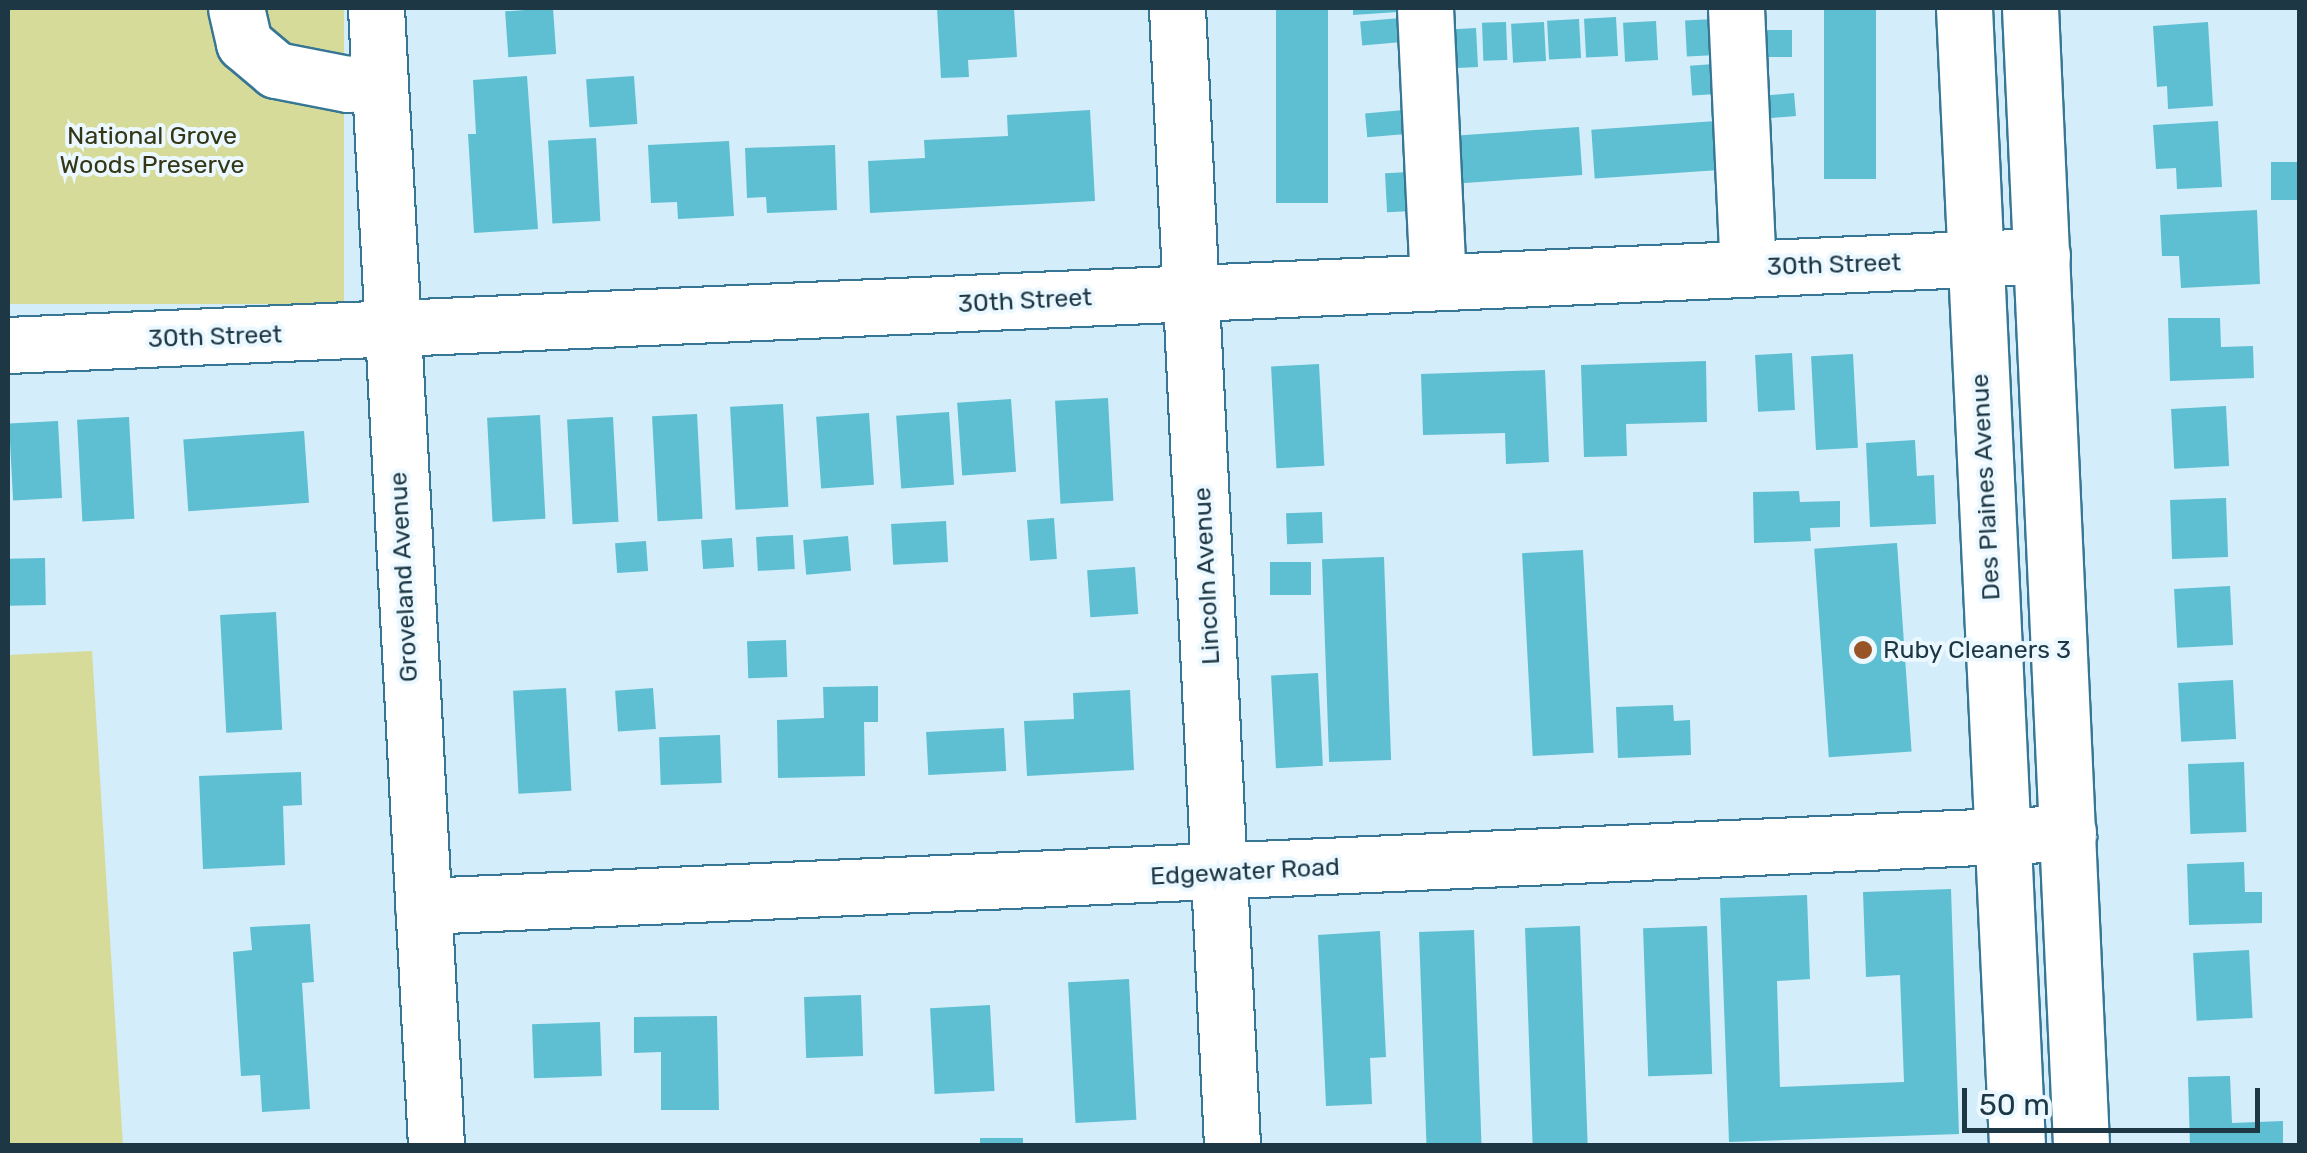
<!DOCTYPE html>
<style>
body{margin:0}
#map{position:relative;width:2307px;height:1153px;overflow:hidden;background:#d4edfa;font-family:Rubik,sans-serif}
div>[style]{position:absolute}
.green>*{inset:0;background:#d6db99;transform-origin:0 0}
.building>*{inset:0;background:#5dbfd1;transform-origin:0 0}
.roads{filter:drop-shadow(2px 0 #377795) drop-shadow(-2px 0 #377795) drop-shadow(0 2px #377795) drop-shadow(0 -2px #377795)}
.minor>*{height:55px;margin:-27.5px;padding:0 27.5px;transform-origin:27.5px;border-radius:27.5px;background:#fff}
.dots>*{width:28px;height:28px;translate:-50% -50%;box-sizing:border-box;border:5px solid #ebf8ff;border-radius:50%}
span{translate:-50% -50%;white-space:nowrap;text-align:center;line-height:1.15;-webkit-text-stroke:8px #ebf8ff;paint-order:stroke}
.park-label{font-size:25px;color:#343616}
.street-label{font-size:25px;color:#1d3745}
.poi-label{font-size:25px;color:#1d3745}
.left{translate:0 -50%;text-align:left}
.frame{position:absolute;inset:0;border:10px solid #1d3745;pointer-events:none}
.scale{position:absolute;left:1962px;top:1088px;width:298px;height:45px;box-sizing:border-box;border:5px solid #1d3745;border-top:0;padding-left:12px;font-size:30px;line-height:35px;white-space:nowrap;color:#1d3745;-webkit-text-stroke:8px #ebf8ff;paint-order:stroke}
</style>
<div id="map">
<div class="green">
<div style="left:8px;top:8px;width:336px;height:296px"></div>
<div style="clip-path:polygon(92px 651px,123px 1145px,8px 1145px,8px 655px)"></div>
</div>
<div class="building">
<div style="left:553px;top:8px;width:46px;height:48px;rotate:86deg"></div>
<div style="clip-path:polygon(937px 8px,1014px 8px,1017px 57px,968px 60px,969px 77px,941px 78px)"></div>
<div style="left:1276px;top:8px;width:52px;height:195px"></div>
<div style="clip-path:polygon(1353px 8px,1398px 8px,1398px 12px,1353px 15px)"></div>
<div style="left:1824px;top:8px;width:52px;height:171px"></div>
<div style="left:1616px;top:17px;width:39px;height:32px;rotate:87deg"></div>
<div style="left:1400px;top:18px;width:24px;height:40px;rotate:85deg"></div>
<div style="left:1579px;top:19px;width:39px;height:32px;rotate:87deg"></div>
<div style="left:1715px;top:19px;width:36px;height:30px;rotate:87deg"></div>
<div style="left:1656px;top:21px;width:39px;height:33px;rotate:87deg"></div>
<div style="left:1506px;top:22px;width:38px;height:24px;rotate:88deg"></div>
<div style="left:1544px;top:22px;width:39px;height:33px;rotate:87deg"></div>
<div style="clip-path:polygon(2208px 22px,2213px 106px,2168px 109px,2167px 86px,2157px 87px,2153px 26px)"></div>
<div style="left:1476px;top:28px;width:39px;height:32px;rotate:87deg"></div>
<div style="left:1792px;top:30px;width:27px;height:35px;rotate:90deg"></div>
<div style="left:1714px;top:64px;width:30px;height:24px;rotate:86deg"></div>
<div style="clip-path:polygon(527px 76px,538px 229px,474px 233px,468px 134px,476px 134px,473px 80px)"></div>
<div style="left:634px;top:76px;width:48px;height:48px;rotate:86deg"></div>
<div style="left:1794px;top:93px;width:23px;height:35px;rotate:85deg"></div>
<div style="clip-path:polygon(1090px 110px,1095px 201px,870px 213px,868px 161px,925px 158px,924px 140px,1008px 136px,1007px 115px)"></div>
<div style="left:1404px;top:110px;width:24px;height:39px;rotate:85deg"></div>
<div style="left:1716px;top:121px;width:49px;height:125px;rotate:86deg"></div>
<div style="clip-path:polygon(2218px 121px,2222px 187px,2177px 189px,2176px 168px,2156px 169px,2153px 125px)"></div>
<div style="left:1579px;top:127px;width:48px;height:125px;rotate:86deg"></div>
<div style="left:596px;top:138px;width:83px;height:48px;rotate:87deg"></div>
<div style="clip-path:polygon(729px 141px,734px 216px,678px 219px,677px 202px,651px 203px,648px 145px)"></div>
<div style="clip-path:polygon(835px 145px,837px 210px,767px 213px,766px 197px,747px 198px,745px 148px)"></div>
<div style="left:2300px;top:162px;width:38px;height:29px;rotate:90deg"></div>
<div style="left:1410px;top:172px;width:39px;height:25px;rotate:87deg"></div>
<div style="clip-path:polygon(2257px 210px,2260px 284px,2181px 288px,2179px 256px,2162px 256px,2160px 215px)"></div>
<div style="clip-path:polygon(2168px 318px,2220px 318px,2221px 347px,2253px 346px,2254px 378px,2170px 381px)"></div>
<div style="left:1792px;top:353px;width:57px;height:37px;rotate:87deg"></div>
<div style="left:1853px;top:354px;width:94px;height:42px;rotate:87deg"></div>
<div style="clip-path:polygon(1706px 361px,1707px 422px,1626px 424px,1627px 456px,1584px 457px,1581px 365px)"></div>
<div style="left:1319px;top:364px;width:102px;height:48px;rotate:87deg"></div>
<div style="clip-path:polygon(1545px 370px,1549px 462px,1506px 464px,1505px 433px,1423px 435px,1421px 374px)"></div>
<div style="left:1108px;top:398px;width:103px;height:53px;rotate:87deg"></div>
<div style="left:1011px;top:399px;width:73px;height:54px;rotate:86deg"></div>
<div style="left:783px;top:404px;width:103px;height:53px;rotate:87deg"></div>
<div style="left:2226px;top:406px;width:60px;height:55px;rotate:87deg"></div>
<div style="left:949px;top:412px;width:73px;height:53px;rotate:86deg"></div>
<div style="left:869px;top:413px;width:72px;height:53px;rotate:86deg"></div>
<div style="left:697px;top:414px;width:105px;height:45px;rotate:87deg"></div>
<div style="left:540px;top:415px;width:104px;height:53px;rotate:87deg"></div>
<div style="left:129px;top:417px;width:102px;height:52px;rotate:87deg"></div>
<div style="left:613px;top:417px;width:105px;height:46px;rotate:87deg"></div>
<div style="left:58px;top:421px;width:77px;height:49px;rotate:87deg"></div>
<div style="left:304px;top:431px;width:72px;height:121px;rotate:86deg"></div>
<div style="clip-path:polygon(1915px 440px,1917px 476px,1934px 475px,1936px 524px,1870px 527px,1866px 443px)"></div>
<div style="clip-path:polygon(1799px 491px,1800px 502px,1840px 501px,1840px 527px,1810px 528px,1811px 541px,1754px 543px,1753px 492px)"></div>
<div style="left:2226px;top:498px;width:59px;height:56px;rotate:88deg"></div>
<div style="left:1322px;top:512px;width:31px;height:36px;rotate:88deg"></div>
<div style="left:1054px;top:518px;width:41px;height:27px;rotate:86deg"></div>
<div style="left:946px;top:521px;width:41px;height:55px;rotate:87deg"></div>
<div style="left:793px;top:535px;width:34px;height:37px;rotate:87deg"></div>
<div style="left:848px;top:536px;width:35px;height:45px;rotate:85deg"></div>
<div style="left:732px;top:538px;width:29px;height:31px;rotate:86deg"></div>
<div style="left:646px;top:541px;width:30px;height:31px;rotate:86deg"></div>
<div style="left:1897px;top:543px;width:209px;height:83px;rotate:86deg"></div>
<div style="left:1583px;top:550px;width:203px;height:61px;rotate:87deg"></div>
<div style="left:1384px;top:557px;width:203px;height:62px;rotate:88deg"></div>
<div style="left:45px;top:558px;width:47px;height:37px;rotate:89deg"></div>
<div style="left:1270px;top:562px;width:41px;height:33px"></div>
<div style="left:1135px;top:567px;width:47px;height:48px;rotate:86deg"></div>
<div style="left:2230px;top:586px;width:59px;height:56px;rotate:87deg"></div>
<div style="left:276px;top:612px;width:118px;height:56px;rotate:87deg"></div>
<div style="left:786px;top:640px;width:37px;height:39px;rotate:88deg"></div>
<div style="left:1318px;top:673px;width:93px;height:47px;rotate:87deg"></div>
<div style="left:2233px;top:680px;width:59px;height:55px;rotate:87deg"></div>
<div style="clip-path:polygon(878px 686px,878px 722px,864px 722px,865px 776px,778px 778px,777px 720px,824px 718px,823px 687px)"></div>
<div style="left:566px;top:688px;width:103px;height:53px;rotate:87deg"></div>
<div style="left:653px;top:688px;width:41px;height:38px;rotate:86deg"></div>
<div style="clip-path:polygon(1130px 690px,1134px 770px,1027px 776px,1024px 721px,1074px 719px,1073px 693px)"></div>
<div style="clip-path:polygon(1673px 705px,1674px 721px,1690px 720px,1691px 755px,1618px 758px,1616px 707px)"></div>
<div style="left:1004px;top:728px;width:43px;height:78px;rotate:87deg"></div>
<div style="left:720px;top:735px;width:48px;height:61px;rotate:88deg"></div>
<div style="left:2244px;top:762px;width:70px;height:56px;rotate:88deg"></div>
<div style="clip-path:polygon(301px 772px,302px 805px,283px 806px,285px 865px,203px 869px,199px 776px)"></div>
<div style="clip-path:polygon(2244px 862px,2245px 892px,2262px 892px,2262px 923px,2189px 925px,2187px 864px)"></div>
<div style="clip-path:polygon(1951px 889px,1959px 1134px,1729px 1142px,1720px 898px,1807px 895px,1810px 979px,1777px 981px,1780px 1087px,1904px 1082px,1900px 975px,1866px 977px,1863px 892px)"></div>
<div style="clip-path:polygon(310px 924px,314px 982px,302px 983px,310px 1109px,262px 1112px,260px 1075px,241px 1076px,233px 952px,252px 950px,250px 927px)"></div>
<div style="left:1580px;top:926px;width:220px;height:55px;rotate:88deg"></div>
<div style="left:1707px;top:926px;width:148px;height:64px;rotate:88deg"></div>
<div style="left:1474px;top:930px;width:216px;height:55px;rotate:88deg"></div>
<div style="clip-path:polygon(1380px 931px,1386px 1057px,1370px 1058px,1372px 1104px,1326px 1106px,1318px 935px)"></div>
<div style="left:2249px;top:950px;width:68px;height:56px;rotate:87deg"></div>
<div style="left:1129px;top:979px;width:141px;height:61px;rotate:87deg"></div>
<div style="left:861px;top:995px;width:61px;height:57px;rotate:88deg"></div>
<div style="left:990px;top:1005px;width:86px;height:60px;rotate:87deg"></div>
<div style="clip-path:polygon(717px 1016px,719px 1110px,661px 1110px,661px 1052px,634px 1053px,634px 1017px)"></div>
<div style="left:600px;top:1022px;width:54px;height:68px;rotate:88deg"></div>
<div style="clip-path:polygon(2230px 1076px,2232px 1123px,2283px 1121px,2283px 1146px,2190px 1146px,2188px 1077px)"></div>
<div style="left:1023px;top:1138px;width:8px;height:43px;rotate:90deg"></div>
</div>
<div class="roads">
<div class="minor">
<div style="left:236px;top:8px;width:36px;rotate:77deg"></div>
<div style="left:244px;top:43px;width:42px;rotate:40.2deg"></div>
<div style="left:276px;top:70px;width:73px;rotate:11deg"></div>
<div style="left:348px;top:84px;width:31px;rotate:-7deg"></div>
<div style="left:376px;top:8px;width:1140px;rotate:86.98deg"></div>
<div style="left:1177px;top:8px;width:1139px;rotate:87.23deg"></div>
<div style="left:1425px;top:8px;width:274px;rotate:87.3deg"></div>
<div style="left:1736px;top:8px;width:260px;rotate:87.4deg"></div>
<div style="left:1964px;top:8px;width:1139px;rotate:87.33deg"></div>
<div style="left:2030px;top:8px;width:1139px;rotate:87.43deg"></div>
<div style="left:8px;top:345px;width:2036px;rotate:-2.51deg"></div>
<div style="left:423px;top:906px;width:1647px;rotate:-2.54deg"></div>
</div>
</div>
<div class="dots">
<div style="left:1863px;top:650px;background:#985426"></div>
</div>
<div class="park-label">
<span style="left:152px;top:151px">National Grove<br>Woods Preserve</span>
</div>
<div class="street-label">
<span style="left:1834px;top:265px;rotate:-2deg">30th Street</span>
<span style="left:1025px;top:301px;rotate:-3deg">30th Street</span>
<span style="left:215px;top:337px;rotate:-2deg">30th Street</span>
<span style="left:1986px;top:487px;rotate:-93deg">Des Plaines Avenue</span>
<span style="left:1207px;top:576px;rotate:-93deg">Lincoln Avenue</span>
<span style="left:404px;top:577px;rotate:-93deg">Groveland Avenue</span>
<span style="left:1245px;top:872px;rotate:-3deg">Edgewater Road</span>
</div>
<div class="poi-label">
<span class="left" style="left:1883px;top:650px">Ruby Cleaners 3</span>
</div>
<div class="frame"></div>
<div class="scale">50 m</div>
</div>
